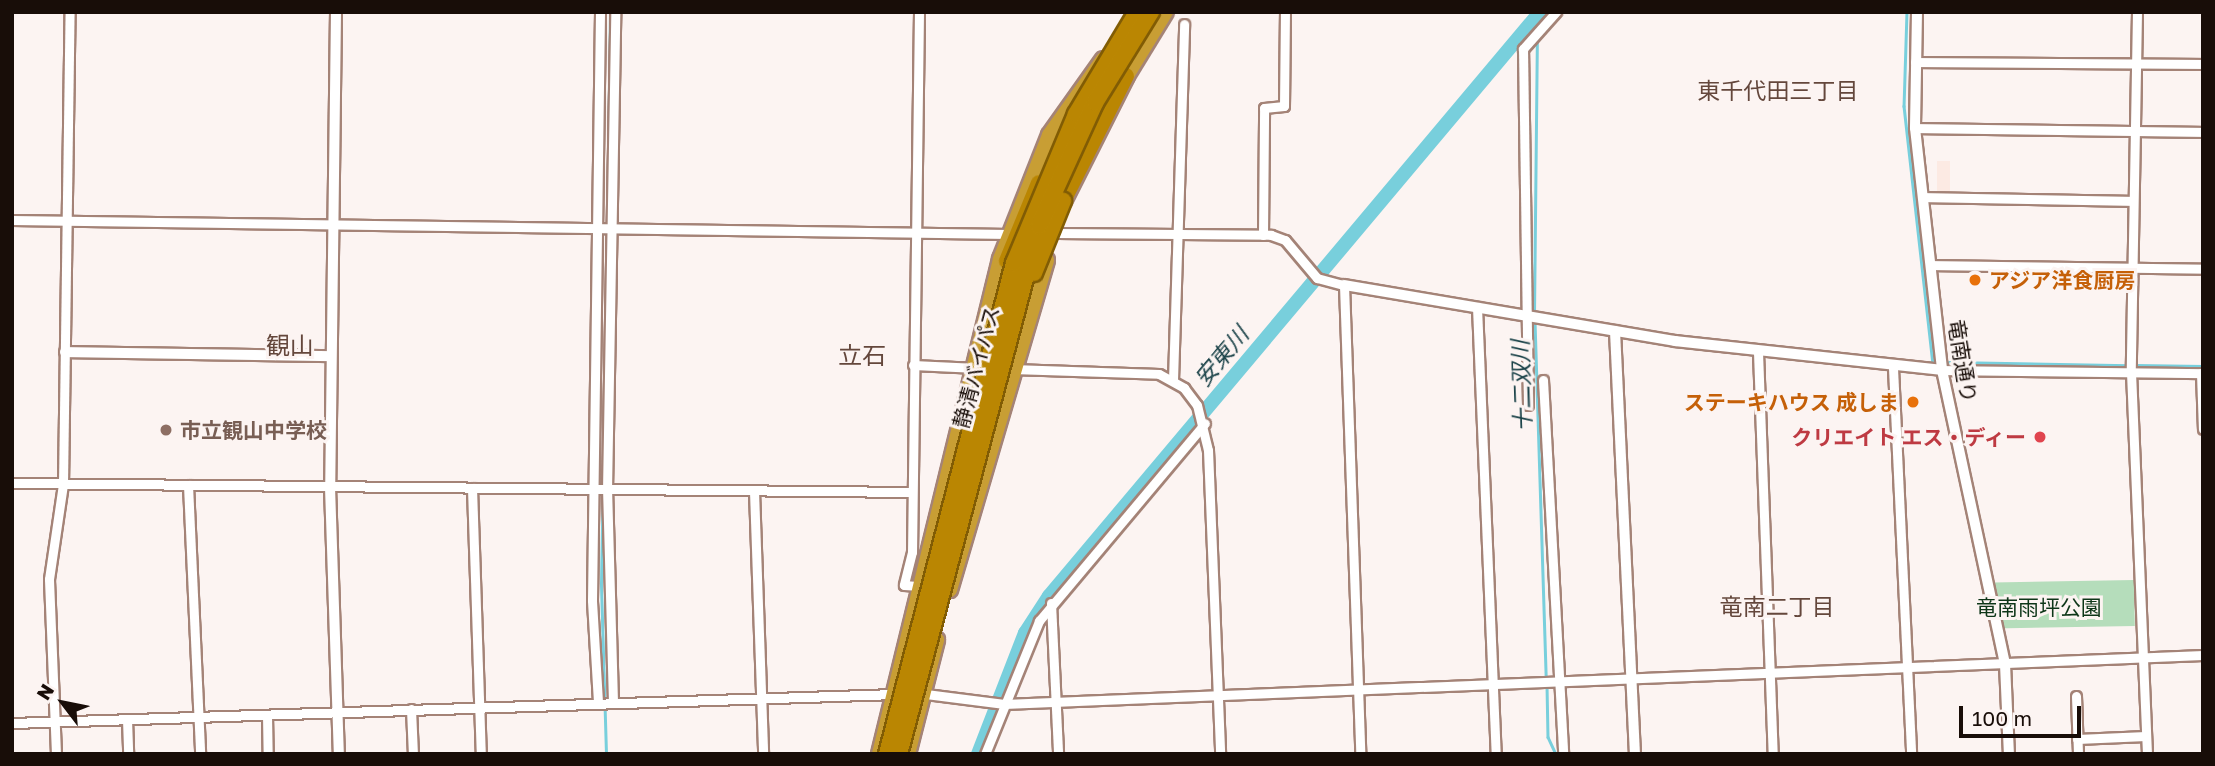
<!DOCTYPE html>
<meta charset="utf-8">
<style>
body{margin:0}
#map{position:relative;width:2215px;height:766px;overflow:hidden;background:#fcf4f2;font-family:"Golos Text","Noto Sans JP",sans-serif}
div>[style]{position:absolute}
.built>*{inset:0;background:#fceae3;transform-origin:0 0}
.green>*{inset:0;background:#b5ddbb;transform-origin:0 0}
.stream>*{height:2.5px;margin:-1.25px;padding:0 1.25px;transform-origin:1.25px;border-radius:1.25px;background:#78cfdc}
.river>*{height:14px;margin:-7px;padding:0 7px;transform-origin:7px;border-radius:7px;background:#78cfdc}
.roads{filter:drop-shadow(2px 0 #a48377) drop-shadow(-2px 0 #a48377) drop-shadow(0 2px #a48377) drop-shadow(0 -2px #a48377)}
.minor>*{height:9px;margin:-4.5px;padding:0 4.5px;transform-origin:4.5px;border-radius:4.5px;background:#fff}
.tertiary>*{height:10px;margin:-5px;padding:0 5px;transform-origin:5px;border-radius:5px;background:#fff}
.trunk>*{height:14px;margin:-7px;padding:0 7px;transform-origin:7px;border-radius:7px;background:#c89e34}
.motorway>*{height:16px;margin:-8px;padding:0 8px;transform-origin:8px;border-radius:8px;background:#ba8602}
.bridges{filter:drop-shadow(2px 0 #815c04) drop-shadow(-2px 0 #815c04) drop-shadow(0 2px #815c04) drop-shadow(0 -2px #815c04)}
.motorway-bridge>*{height:16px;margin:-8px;padding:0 8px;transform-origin:8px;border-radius:8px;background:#ba8602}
.dots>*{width:19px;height:19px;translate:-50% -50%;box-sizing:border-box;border:4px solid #fcf4f2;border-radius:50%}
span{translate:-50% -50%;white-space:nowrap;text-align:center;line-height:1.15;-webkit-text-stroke:6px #fcf4f2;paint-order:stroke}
.food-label{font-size:21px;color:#c56008;font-weight:700}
.left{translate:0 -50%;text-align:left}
.right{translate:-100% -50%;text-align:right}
.street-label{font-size:21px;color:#180d08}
.education-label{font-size:21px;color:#785e54;font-weight:700}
.health-label{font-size:21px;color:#be3a42;font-weight:700}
.park-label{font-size:21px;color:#0d3618}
.neighbourhood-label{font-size:23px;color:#64473c}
.water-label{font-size:23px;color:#1a4248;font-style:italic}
.quarter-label{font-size:24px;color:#64473c}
.frame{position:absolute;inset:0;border:14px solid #180d08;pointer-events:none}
.north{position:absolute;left:28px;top:668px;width:70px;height:70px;-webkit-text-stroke:5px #fcf4f2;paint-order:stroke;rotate:302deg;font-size:19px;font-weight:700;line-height:28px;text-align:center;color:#180d08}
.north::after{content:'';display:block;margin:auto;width:24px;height:32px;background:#180d08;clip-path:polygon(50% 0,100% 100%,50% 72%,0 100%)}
.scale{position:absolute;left:1959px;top:706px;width:122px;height:32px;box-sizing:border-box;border:4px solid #180d08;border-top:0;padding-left:9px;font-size:21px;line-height:24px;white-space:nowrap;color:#180d08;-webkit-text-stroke:5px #fcf4f2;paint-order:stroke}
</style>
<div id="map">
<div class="built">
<div style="left:1937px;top:161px;width:13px;height:31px"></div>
</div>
<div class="green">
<div style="left:2134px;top:580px;width:46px;height:141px;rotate:89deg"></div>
</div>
<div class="stream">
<div style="left:1907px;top:12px;width:94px;rotate:91.8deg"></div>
<div style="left:1904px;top:106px;width:259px;rotate:83.6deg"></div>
<div style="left:1537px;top:28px;width:12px;rotate:-85deg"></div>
<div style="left:607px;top:226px;width:214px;rotate:-89.2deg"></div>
<div style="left:1534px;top:315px;width:277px;rotate:-89.4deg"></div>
<div style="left:1535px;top:321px;width:357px;rotate:88.2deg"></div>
<div style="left:1949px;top:362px;width:179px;rotate:1deg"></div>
<div style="left:2135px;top:365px;width:68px;rotate:0.8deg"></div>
<div style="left:1547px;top:685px;width:52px;rotate:88.9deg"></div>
<div style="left:1548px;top:737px;width:19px;rotate:65deg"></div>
<div style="left:606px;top:754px;width:171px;rotate:-91.7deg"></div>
<div style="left:601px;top:583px;width:351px;rotate:-89deg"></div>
</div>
<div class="river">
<div style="left:978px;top:754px;width:130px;rotate:-68.8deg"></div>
<div style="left:1025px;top:633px;width:44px;rotate:-57deg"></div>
<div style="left:1049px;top:596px;width:763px;rotate:-49.94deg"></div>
</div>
<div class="roads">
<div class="minor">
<div style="left:919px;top:12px;width:540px;rotate:90.74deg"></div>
<div style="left:912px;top:552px;width:34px;rotate:104deg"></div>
<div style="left:904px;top:585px;width:16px;rotate:4deg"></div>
<div style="left:2137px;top:12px;width:360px;rotate:91deg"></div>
<div style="left:2131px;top:372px;width:382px;rotate:87.6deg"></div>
<div style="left:1915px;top:62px;width:288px;rotate:0.4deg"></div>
<div style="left:1915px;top:128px;width:288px;rotate:0.8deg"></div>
<div style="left:1923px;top:197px;width:210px;rotate:1.1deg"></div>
<div style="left:12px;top:220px;width:997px;rotate:0.8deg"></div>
<div style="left:1057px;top:233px;width:214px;rotate:0.5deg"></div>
<div style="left:1271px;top:235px;width:15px;rotate:20deg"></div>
<div style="left:1285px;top:240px;width:50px;rotate:49.9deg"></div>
<div style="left:1317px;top:278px;width:28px;rotate:15deg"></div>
<div style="left:1344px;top:285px;width:469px;rotate:88deg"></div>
<div style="left:1263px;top:235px;width:127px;rotate:-89.5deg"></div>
<div style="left:1264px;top:108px;width:20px;rotate:-6deg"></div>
<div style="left:1284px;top:106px;width:94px;rotate:-89.4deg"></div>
<div style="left:1930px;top:265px;width:273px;rotate:0.8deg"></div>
<div style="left:1477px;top:307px;width:447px;rotate:87.6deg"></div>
<div style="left:1758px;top:352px;width:402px;rotate:87.9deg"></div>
<div style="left:913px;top:365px;width:64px;rotate:2.7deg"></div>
<div style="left:1893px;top:368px;width:386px;rotate:87.3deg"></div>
<div style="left:1012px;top:369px;width:147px;rotate:1.9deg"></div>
<div style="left:1159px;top:374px;width:29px;rotate:29deg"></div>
<div style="left:1184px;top:388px;width:21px;rotate:53deg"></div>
<div style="left:1197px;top:405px;width:46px;rotate:76.3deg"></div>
<div style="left:1208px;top:450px;width:304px;rotate:87.7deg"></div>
<div style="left:1942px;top:370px;width:261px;rotate:0.7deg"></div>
<div style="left:2201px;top:373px;width:56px;rotate:88deg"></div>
<div style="left:1173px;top:380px;width:356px;rotate:-88.2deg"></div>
<div style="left:1543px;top:380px;width:375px;rotate:86.9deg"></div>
<div style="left:1528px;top:405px;width:356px;rotate:-90.8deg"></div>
<div style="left:1523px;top:49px;width:50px;rotate:-48.3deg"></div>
<div style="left:12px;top:483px;width:899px;rotate:0.57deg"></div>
<div style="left:188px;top:485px;width:269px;rotate:87.4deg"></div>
<div style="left:472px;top:488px;width:266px;rotate:88.1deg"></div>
<div style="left:754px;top:491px;width:263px;rotate:88deg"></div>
<div style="left:1051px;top:603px;width:151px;rotate:87.3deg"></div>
<div style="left:918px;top:693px;width:87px;rotate:7.3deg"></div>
<div style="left:1004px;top:704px;width:1200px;rotate:-2.34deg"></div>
<div style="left:2076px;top:696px;width:58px;rotate:88deg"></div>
<div style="left:598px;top:702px;width:102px;rotate:-93.4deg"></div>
<div style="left:592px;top:600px;width:588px;rotate:-89.22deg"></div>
<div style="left:613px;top:702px;width:212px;rotate:-91.6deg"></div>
<div style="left:607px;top:490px;width:478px;rotate:-89deg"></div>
<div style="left:411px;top:709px;width:45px;rotate:87.5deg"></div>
<div style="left:267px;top:715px;width:39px;rotate:89deg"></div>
<div style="left:127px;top:719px;width:35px;rotate:88deg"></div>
<div style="left:12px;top:723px;width:885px;rotate:-1.88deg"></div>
<div style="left:2077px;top:739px;width:69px;rotate:-2.5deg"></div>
<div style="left:56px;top:754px;width:175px;rotate:-92.3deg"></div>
<div style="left:49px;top:579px;width:96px;rotate:-81.6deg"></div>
<div style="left:63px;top:484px;width:472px;rotate:-89.2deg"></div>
<div style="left:985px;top:754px;width:144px;rotate:-67.9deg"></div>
<div style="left:1039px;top:621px;width:258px;rotate:-50deg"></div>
</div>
<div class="tertiary">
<div style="left:336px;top:12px;width:475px;rotate:90.7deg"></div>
<div style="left:330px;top:487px;width:267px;rotate:88.1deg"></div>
<div style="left:1917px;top:12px;width:116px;rotate:91deg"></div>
<div style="left:1915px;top:128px;width:244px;rotate:83.6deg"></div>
<div style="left:1942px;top:370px;width:301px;rotate:77.9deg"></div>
<div style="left:2005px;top:664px;width:90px;rotate:87.5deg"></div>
<div style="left:1344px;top:285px;width:336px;rotate:9.6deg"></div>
<div style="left:1675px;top:341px;width:269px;rotate:6.2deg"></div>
<div style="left:1615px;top:331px;width:423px;rotate:87.3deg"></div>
<div style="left:65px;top:352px;width:266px;rotate:0.9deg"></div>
</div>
<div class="trunk">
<div style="left:1122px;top:84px;width:84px;rotate:-58.6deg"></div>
<div style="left:950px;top:590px;width:344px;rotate:-73.6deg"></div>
<div style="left:879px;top:754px;width:510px;rotate:-76.26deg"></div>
<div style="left:1000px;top:259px;width:133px;rotate:-68.4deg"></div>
<div style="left:1049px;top:135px;width:93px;rotate:-54.6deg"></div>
<div style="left:908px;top:754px;width:118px;rotate:-75.7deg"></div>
</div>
<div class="motorway">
<div style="left:1063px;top:201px;width:140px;rotate:-63.3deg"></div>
<div style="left:1007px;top:261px;width:84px;rotate:-67.7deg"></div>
</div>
</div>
<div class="bridges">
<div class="motorway-bridge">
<div style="left:1034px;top:273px;width:78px;rotate:-68.1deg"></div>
<div style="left:887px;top:754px;width:507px;rotate:-75.5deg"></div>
<div style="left:1014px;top:263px;width:161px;rotate:-67.4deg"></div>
<div style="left:1076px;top:114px;width:119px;rotate:-59.1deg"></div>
<div style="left:899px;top:754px;width:546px;rotate:-75.15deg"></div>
<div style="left:1039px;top:226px;width:135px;rotate:-65.5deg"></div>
<div style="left:1095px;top:103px;width:107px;rotate:-58.4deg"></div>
</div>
</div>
<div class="dots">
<div style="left:1975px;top:280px;background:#e8710a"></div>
<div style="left:1913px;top:402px;background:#e8710a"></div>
<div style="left:166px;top:430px;background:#8d6e63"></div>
<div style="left:2040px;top:437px;background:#e0444e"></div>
</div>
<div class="food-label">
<span class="left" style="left:1989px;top:280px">アジア洋食厨房</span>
<span class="right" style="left:1899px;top:402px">ステーキハウス 成しま</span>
</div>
<div class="street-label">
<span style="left:1963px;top:361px;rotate:81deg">竜南通り</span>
<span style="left:976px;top:367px;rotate:-75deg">静清バイパス</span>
</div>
<div class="education-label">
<span class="left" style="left:180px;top:430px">市立観山中学校</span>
</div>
<div class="health-label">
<span class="right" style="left:2026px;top:437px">クリエイト エス・ディー</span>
</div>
<div class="park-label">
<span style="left:2039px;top:607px">竜南雨坪公園</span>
</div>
<div class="neighbourhood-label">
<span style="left:1778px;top:90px">東千代田三丁目</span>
<span style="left:1777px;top:606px">竜南二丁目</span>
</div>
<div class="water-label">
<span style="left:1221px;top:356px;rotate:-50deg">安東川</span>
<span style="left:1521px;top:386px;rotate:-92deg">十二双川</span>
</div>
<div class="quarter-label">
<span style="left:290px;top:345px">観山</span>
<span style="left:862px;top:355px">立石</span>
</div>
<div class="frame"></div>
<div class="north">N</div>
<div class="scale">100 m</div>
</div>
